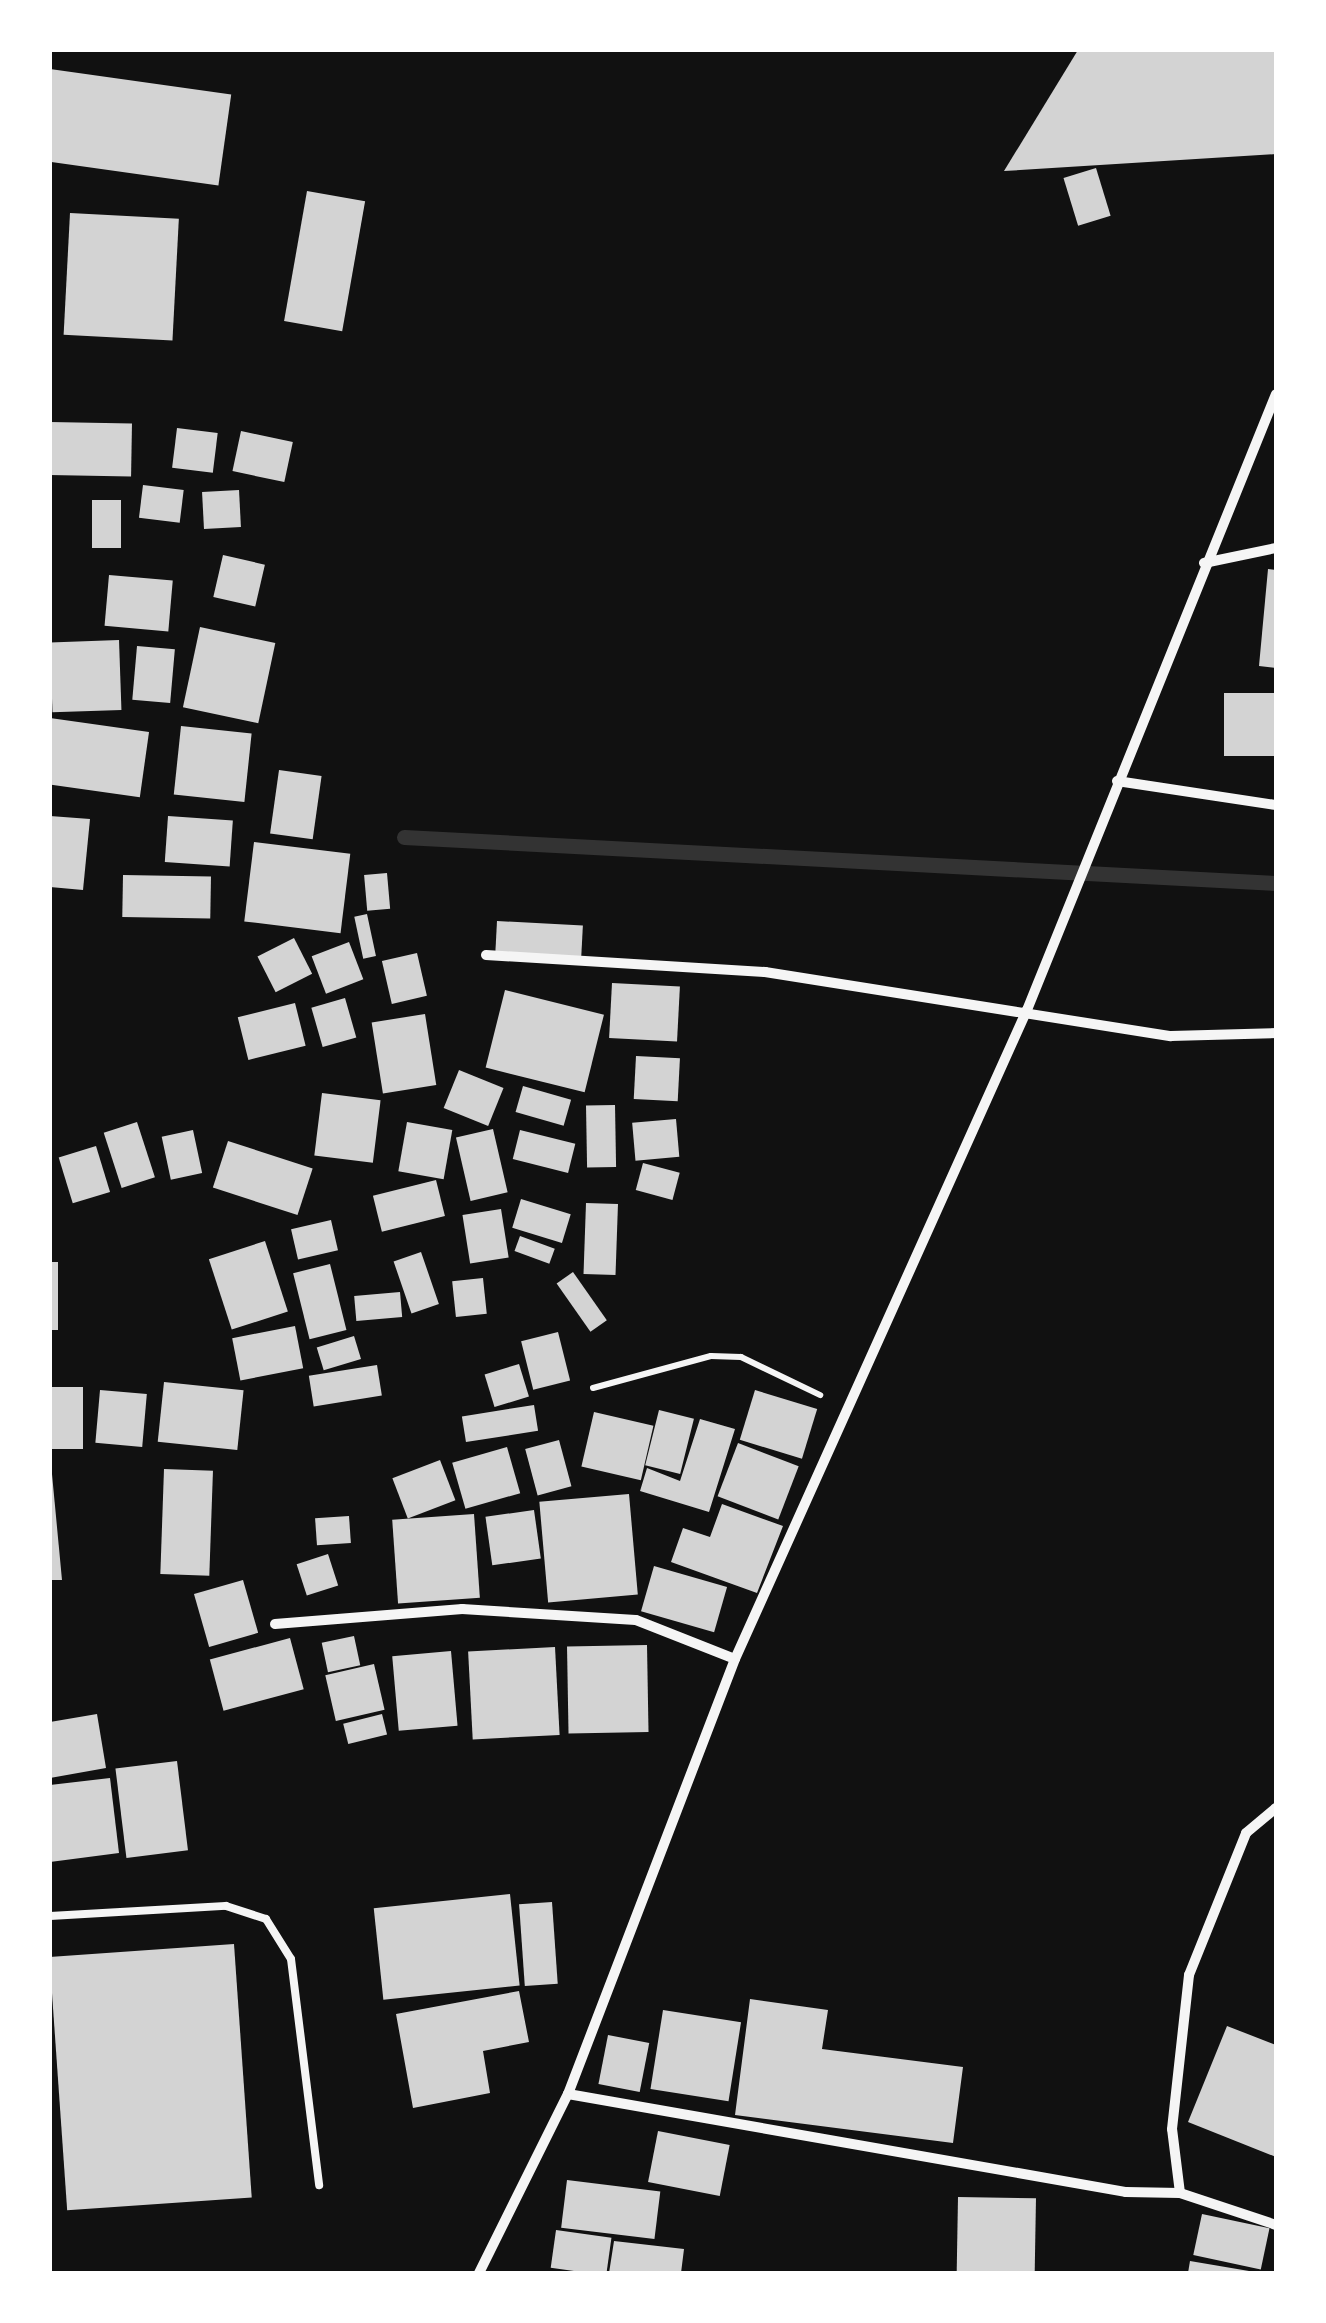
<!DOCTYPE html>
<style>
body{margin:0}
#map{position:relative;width:1326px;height:2323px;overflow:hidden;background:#111;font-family:"Work Sans",sans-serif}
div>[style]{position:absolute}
.stream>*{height:15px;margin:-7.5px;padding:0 7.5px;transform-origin:7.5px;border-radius:7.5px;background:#333}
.building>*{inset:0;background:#d3d3d3;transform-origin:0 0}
.path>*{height:6px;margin:-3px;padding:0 3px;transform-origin:3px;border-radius:3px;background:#f5f5f5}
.service>*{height:8px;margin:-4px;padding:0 4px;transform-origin:4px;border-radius:4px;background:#f5f5f5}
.minor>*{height:10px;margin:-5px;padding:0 5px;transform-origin:5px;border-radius:5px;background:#f5f5f5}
span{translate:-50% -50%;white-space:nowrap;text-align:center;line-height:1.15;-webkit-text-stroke:10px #fff;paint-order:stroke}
.frame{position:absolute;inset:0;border:52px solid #fff;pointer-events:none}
</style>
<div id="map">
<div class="stream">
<div style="left:404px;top:837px;width:873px;rotate:3.02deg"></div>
</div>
<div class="building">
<div style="clip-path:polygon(1078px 50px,1276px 50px,1276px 154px,1004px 171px)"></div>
<div style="left:50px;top:69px;width:183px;height:92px;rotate:8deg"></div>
<div style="left:1096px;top:168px;width:50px;height:34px;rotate:73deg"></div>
<div style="left:307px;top:191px;width:59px;height:132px;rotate:10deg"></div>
<div style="left:70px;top:213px;width:109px;height:122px;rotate:3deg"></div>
<div style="left:50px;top:422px;width:82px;height:53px;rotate:1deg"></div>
<div style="left:177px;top:428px;width:41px;height:40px;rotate:7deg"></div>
<div style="left:241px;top:431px;width:53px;height:41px;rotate:12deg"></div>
<div style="left:143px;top:485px;width:41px;height:33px;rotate:7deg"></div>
<div style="left:239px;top:490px;width:37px;height:37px;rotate:87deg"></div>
<div style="left:92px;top:500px;width:29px;height:48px"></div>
<div style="left:223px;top:555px;width:43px;height:43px;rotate:13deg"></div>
<div style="clip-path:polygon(1268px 569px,1276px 570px,1276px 668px,1259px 666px)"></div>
<div style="left:109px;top:575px;width:64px;height:51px;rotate:5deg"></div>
<div style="left:200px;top:627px;width:77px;height:82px;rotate:12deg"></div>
<div style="left:119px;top:640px;width:70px;height:69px;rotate:88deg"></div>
<div style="left:137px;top:646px;width:38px;height:54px;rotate:5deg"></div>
<div style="left:1224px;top:693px;width:52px;height:63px"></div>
<div style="left:50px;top:718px;width:100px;height:66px;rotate:8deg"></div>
<div style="left:181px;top:726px;width:71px;height:69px;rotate:6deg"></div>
<div style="left:279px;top:770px;width:43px;height:64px;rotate:8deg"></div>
<div style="clip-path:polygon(50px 816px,90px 819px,83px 890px,50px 887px)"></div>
<div style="left:168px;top:816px;width:65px;height:46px;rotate:4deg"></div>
<div style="left:254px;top:842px;width:97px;height:80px;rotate:7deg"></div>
<div style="left:387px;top:873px;width:36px;height:23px;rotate:85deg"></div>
<div style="left:123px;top:875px;width:88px;height:42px;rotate:1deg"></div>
<div style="left:367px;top:914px;width:43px;height:13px;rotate:78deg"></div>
<div style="left:497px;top:921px;width:86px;height:33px;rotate:3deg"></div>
<div style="left:294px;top:938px;width:40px;height:41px;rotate:63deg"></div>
<div style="left:349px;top:942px;width:40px;height:40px;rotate:69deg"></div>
<div style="left:417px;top:953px;width:44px;height:36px;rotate:77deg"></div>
<div style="left:612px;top:983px;width:68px;height:55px;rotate:3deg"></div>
<div style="left:505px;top:990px;width:102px;height:80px;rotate:14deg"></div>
<div style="left:345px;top:998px;width:41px;height:35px;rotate:74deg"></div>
<div style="left:295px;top:1003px;width:44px;height:59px;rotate:76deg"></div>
<div style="left:425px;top:1014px;width:72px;height:54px;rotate:81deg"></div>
<div style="left:636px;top:1056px;width:44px;height:43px;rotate:3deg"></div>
<div style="left:459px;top:1070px;width:48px;height:41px;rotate:22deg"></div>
<div style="left:523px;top:1086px;width:50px;height:27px;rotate:16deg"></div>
<div style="left:322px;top:1093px;width:59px;height:63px;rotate:7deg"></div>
<div style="left:615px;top:1105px;width:62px;height:29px;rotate:89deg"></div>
<div style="left:676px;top:1119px;width:38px;height:44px;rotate:85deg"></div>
<div style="left:137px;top:1122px;width:58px;height:35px;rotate:72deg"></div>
<div style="left:407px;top:1122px;width:46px;height:50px;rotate:10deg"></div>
<div style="left:493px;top:1129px;width:65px;height:38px;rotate:77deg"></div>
<div style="left:193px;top:1130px;width:44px;height:32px;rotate:78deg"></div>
<div style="left:520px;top:1130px;width:57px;height:30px;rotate:14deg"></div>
<div style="left:228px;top:1141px;width:89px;height:49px;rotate:18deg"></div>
<div style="left:96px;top:1146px;width:48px;height:39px;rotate:73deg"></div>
<div style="left:643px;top:1163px;width:38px;height:28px;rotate:15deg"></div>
<div style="left:436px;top:1180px;width:37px;height:65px;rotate:76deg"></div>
<div style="left:521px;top:1199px;width:52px;height:30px;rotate:17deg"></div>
<div style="left:586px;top:1203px;width:32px;height:71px;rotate:2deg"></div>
<div style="left:501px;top:1209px;width:49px;height:39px;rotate:81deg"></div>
<div style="left:331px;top:1220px;width:31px;height:41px;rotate:77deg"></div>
<div style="left:520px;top:1236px;width:37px;height:16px;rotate:20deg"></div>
<div style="left:265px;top:1241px;width:74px;height:59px;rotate:72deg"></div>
<div style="left:421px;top:1252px;width:55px;height:29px;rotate:71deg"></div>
<div style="left:50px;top:1262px;width:8px;height:68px"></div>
<div style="left:330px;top:1264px;width:68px;height:38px;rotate:76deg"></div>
<div style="left:573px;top:1272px;width:59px;height:20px;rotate:55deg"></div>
<div style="left:483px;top:1278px;width:36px;height:31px;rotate:84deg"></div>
<div style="left:400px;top:1292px;width:25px;height:46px;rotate:85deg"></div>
<div style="left:295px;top:1326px;width:43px;height:64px;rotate:79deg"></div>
<div style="left:558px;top:1332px;width:50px;height:38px;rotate:76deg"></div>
<div style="left:354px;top:1336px;width:24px;height:39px;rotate:73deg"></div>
<div style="left:519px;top:1364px;width:34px;height:36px;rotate:73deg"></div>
<div style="left:377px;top:1365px;width:31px;height:69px;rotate:81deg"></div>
<div style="left:164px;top:1382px;width:80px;height:60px;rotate:6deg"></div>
<div style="left:50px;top:1387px;width:33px;height:62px"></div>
<div style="left:100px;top:1390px;width:47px;height:53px;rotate:5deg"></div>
<div style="left:755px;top:1390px;width:65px;height:52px;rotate:17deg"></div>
<div style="left:534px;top:1405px;width:26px;height:73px;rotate:81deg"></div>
<div style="left:659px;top:1410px;width:36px;height:57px;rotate:14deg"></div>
<div style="left:594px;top:1412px;width:61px;height:56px;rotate:13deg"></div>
<div style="clip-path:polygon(700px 1419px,735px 1429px,709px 1512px,640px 1491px,647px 1468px,680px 1481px)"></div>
<div style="left:559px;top:1440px;width:48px;height:35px;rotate:75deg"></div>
<div style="left:738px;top:1443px;width:65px;height:57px;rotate:21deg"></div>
<div style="left:507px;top:1447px;width:48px;height:57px;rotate:74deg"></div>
<div style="clip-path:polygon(50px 1453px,62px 1580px,50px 1580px)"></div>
<div style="left:440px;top:1460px;width:43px;height:51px;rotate:69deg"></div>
<div style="left:164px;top:1469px;width:49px;height:105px;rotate:2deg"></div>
<div style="left:629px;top:1494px;width:101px;height:90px;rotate:85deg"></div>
<div style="clip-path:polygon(722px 1504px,783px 1526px,757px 1593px,671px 1562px,683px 1528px,710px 1537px)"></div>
<div style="left:534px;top:1510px;width:49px;height:49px;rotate:82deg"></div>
<div style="left:474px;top:1514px;width:84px;height:82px;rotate:86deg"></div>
<div style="left:349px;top:1516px;width:27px;height:34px;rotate:86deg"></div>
<div style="left:328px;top:1554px;width:33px;height:33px;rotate:72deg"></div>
<div style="left:654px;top:1566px;width:76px;height:47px;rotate:16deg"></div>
<div style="left:243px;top:1580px;width:55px;height:51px;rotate:74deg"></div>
<div style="left:354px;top:1636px;width:30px;height:33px;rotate:78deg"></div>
<div style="left:290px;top:1638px;width:53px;height:83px;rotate:75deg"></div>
<div style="left:647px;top:1645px;width:87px;height:80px;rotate:89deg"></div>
<div style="left:555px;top:1647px;width:88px;height:87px;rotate:87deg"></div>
<div style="left:451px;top:1651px;width:75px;height:59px;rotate:85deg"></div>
<div style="left:374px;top:1664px;width:47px;height:50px;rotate:77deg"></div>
<div style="clip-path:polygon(97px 1714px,106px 1768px,50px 1778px,50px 1722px)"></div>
<div style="left:382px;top:1714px;width:21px;height:40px;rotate:76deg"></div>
<div style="left:177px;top:1761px;width:90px;height:62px;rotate:83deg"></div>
<div style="clip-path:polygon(110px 1778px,119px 1853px,50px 1862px,50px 1785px)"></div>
<div style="left:510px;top:1894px;width:92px;height:137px;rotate:84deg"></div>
<div style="left:552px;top:1902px;width:82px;height:33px;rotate:86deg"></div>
<div style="left:234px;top:1944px;width:254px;height:185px;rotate:86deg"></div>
<div style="clip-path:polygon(519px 1991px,529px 2042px,483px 2051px,490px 2093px,413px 2108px,396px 2014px)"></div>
<div style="clip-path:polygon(750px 1999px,828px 2010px,822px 2049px,963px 2067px,953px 2143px,735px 2115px)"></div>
<div style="left:663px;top:2010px;width:79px;height:80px;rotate:9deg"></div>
<div style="clip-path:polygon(1227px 2026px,1276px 2045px,1276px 2157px,1188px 2122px)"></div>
<div style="left:608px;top:2035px;width:42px;height:50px;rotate:11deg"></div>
<div style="left:658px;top:2131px;width:73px;height:52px;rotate:11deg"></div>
<div style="left:567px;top:2180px;width:94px;height:48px;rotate:7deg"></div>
<div style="left:958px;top:2197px;width:78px;height:76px;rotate:1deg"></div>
<div style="left:1202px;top:2214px;width:69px;height:42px;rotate:12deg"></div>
<div style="left:556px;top:2230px;width:56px;height:38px;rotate:8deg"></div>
<div style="clip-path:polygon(614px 2241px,684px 2249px,681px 2273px,609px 2273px)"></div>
<div style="clip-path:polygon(1190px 2261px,1249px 2271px,1249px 2273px,1188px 2273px)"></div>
</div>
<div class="path">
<div style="left:593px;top:1388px;width:122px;rotate:-15.2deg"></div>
<div style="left:711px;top:1356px;width:30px;rotate:2deg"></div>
<div style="left:741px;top:1357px;width:88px;rotate:25.7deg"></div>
</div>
<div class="service">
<div style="left:50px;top:1916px;width:176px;rotate:-3.3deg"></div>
<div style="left:226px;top:1906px;width:42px;rotate:18deg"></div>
<div style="left:266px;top:1919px;width:47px;rotate:58deg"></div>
<div style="left:291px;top:1959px;width:228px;rotate:82.9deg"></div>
</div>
<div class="minor">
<div style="left:1204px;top:563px;width:74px;rotate:-11.8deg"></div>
<div style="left:1117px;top:781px;width:161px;rotate:8.6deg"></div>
<div style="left:486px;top:955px;width:280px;rotate:3.5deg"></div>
<div style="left:765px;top:972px;width:411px;rotate:9deg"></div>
<div style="left:1171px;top:1036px;width:105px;rotate:-1.6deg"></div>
<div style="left:275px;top:1624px;width:188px;rotate:-4.6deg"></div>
<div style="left:462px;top:1609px;width:174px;rotate:3.6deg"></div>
<div style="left:636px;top:1620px;width:106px;rotate:21.5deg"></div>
<div style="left:568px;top:2094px;width:567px;rotate:9.96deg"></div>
<div style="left:1126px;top:2192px;width:54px;rotate:1.1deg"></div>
<div style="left:1180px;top:2193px;width:101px;rotate:18.4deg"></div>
<div style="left:1180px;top:2193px;width:64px;rotate:-97.1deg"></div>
<div style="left:1172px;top:2129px;width:155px;rotate:-83.7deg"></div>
<div style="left:1189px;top:1975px;width:153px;rotate:-68.1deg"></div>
<div style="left:1246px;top:1833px;width:39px;rotate:-40deg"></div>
<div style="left:479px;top:2273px;width:200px;rotate:-63.6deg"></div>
<div style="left:568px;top:2094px;width:466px;rotate:-69deg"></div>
<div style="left:735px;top:1659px;width:712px;rotate:-65.78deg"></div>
<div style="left:1027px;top:1010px;width:664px;rotate:-67.99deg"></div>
</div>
<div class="frame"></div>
</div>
